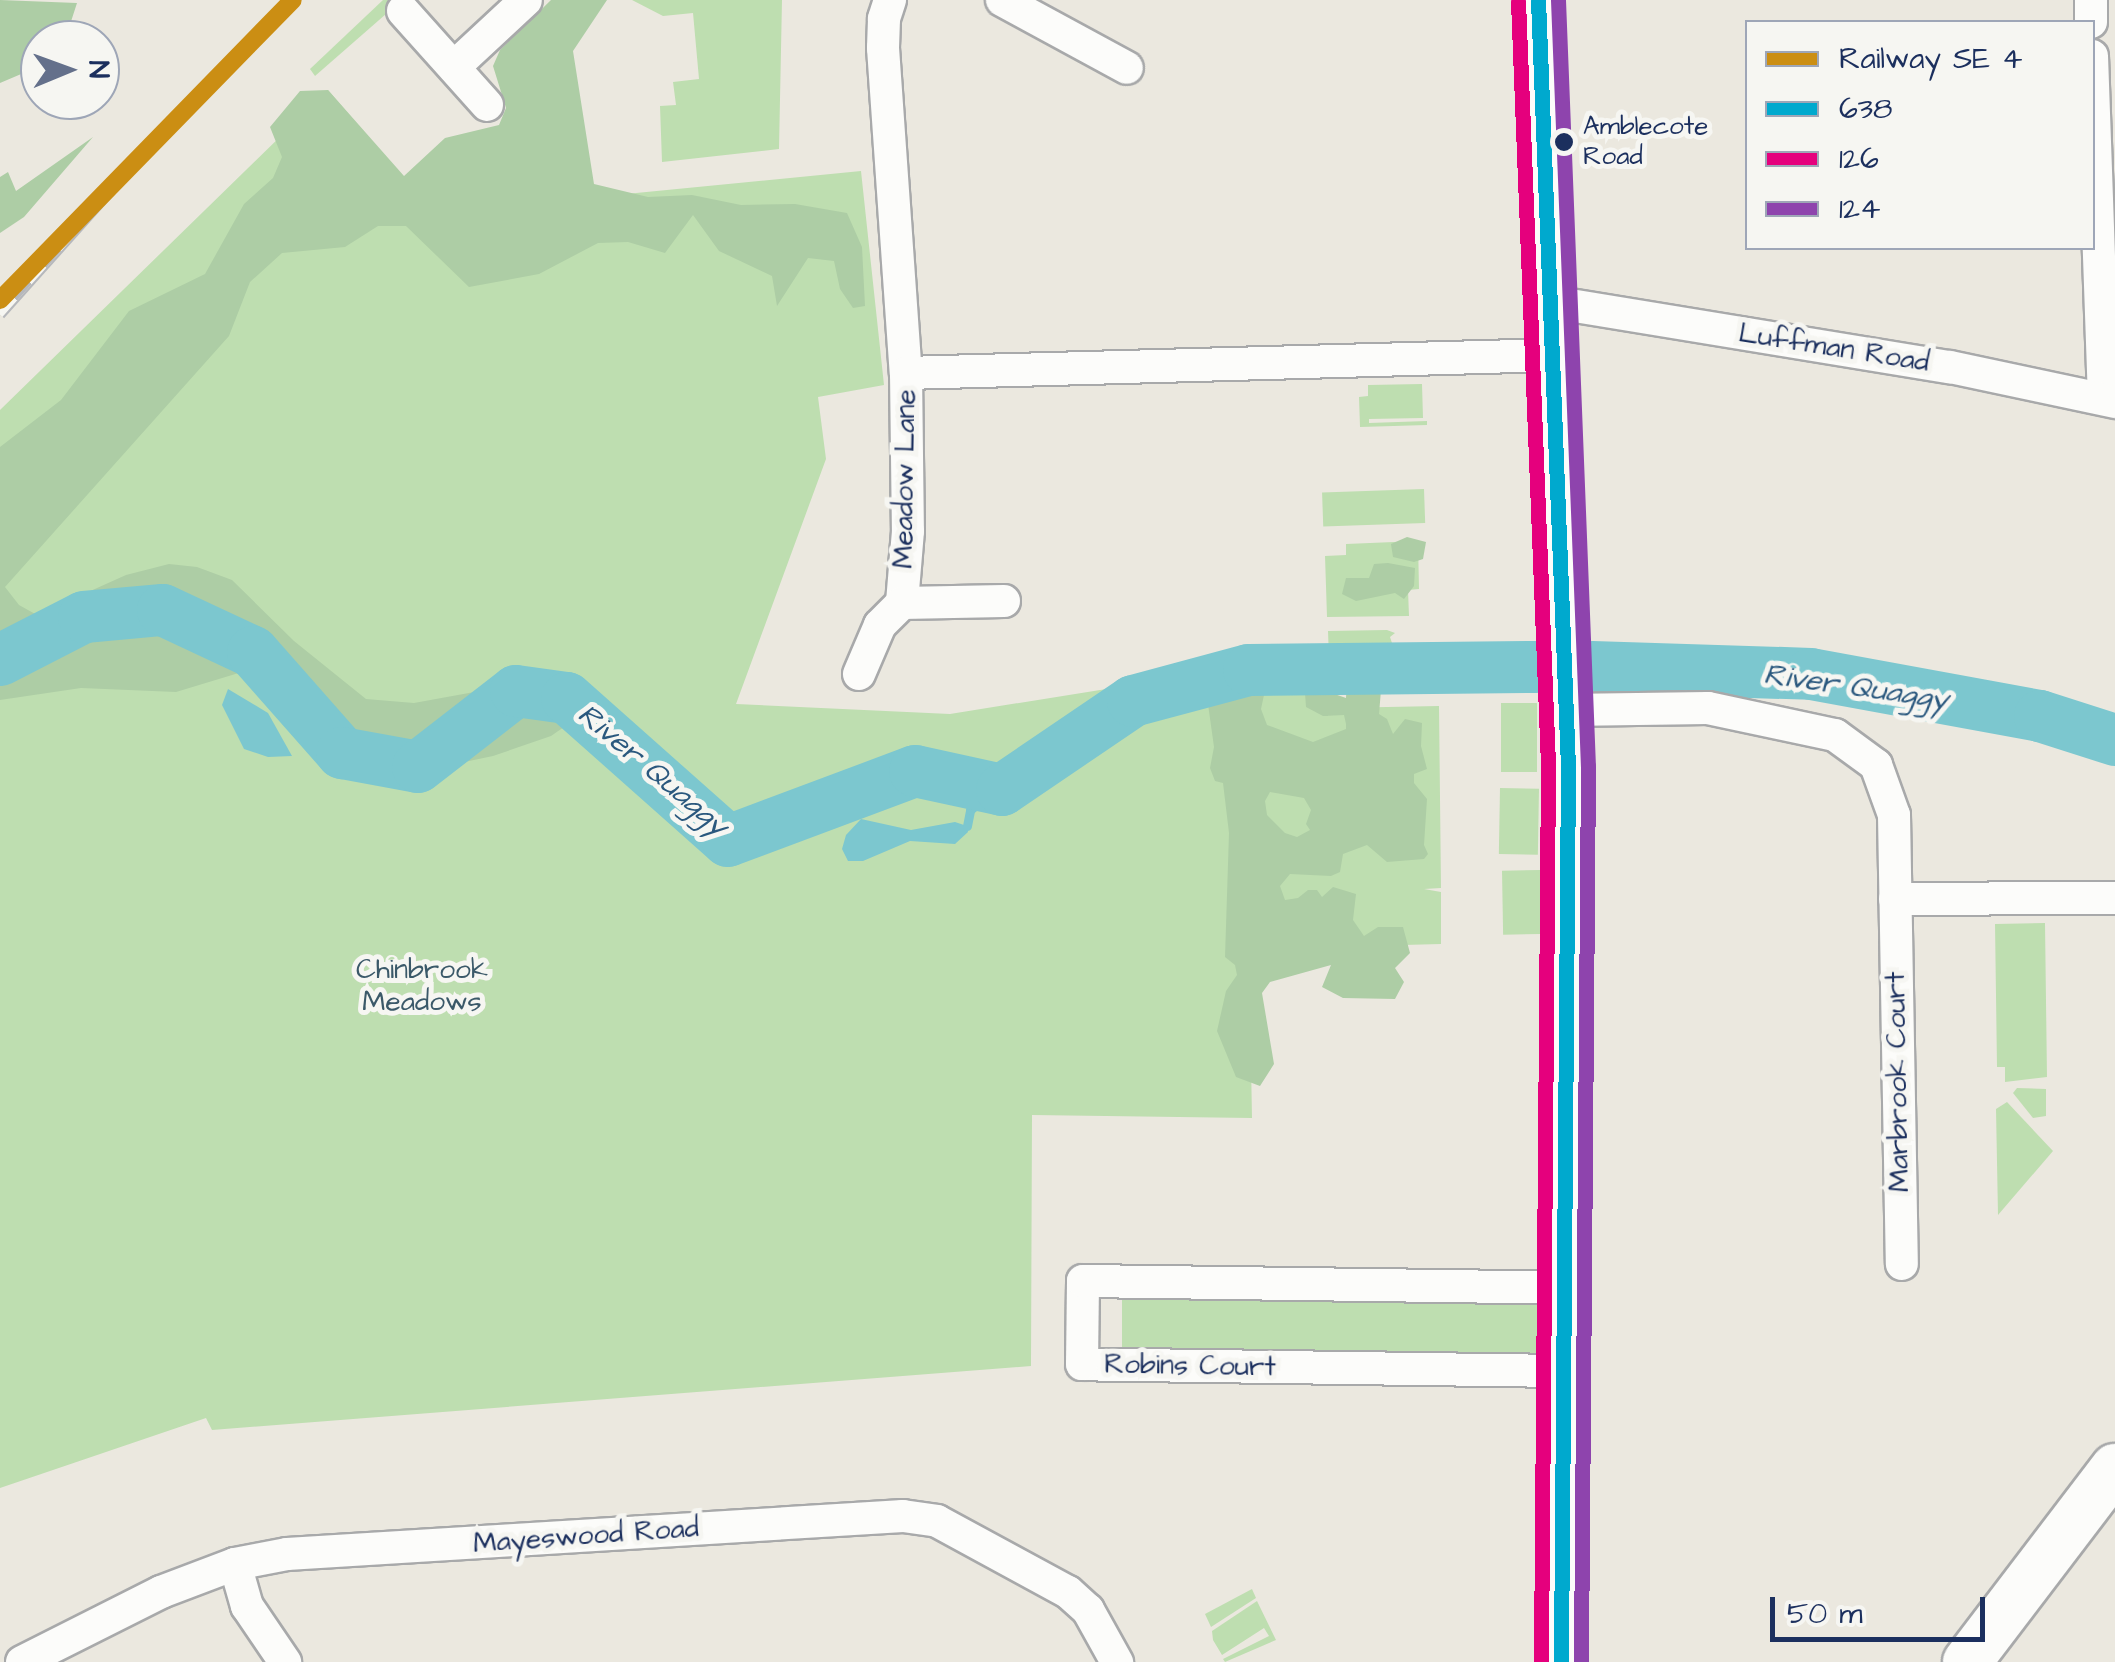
<!DOCTYPE html>
<style>
body{margin:0}
#map{position:relative;width:2115px;height:1662px;overflow:hidden;background:#ebe8df;font-family:"Architects Daughter",sans-serif}
div>[style]{position:absolute}
.green>*{inset:0;background:#bedeb0;transform-origin:0 0}
.forest>*{inset:0;background:#adcda5}
.water>*{inset:0;background:#7cc7cf}
.stream>*{height:9px;margin:-4.5px;padding:0 4.5px;transform-origin:4.5px;border-radius:4.5px;background:#7cc7cf}
.river>*{height:52px;margin:-26px;padding:0 26px;transform-origin:26px;border-radius:26px;background:#7cc7cf}
.roads{filter:drop-shadow(2px 0 #a8a9aa) drop-shadow(-2px 0 #a8a9aa) drop-shadow(0 2px #a8a9aa) drop-shadow(0 -2px #a8a9aa)}
.street>*{height:32px;margin:-16px;padding:0 16px;transform-origin:16px;border-radius:16px;background:#fcfcfa}
.secondary>*{height:48px;margin:-24px;padding:0 24px;transform-origin:24px;border-radius:24px;background:#fcfcfa}
.rail>*{height:11px;margin-top:-5.5px;transform-origin:0;background:repeating-linear-gradient(90deg,#f6f6f2 0 22px,#b6b8bc 0 44px);box-sizing:border-box;border-block:2px solid #b6b8bc}
.bus-1>*{height:15px;margin:-7.5px;padding:0 7.5px;transform-origin:7.5px;border-radius:7.5px;background:#00a9ce}
.bus-2>*{height:15px;margin:-7.5px;padding:0 7.5px;transform-origin:7.5px;border-radius:7.5px;background:#e5007d}
.bus-3>*{height:15px;margin:-7.5px;padding:0 7.5px;transform-origin:7.5px;border-radius:7.5px;background:#8e44ad}
.rail-1>*{height:18px;margin:-9px;padding:0 9px;transform-origin:9px;border-radius:9px;background:#cb8e13}
.dots>*{width:28px;height:28px;translate:-50% -50%;box-sizing:border-box;border:5px solid #f6f6f2;border-radius:50%}
span{translate:-50% -50%;white-space:nowrap;text-align:center;line-height:1.15;-webkit-text-stroke:10px #f6f6f2;paint-order:stroke}
.bus-label{font-size:26px;color:#1b2f5e}
.left{translate:0 -50%;text-align:left}
.street-label{font-size:28px;color:#1b2f5e}
.park-label{font-size:28px;color:#3b5969}
.water-label{font-size:30px;color:#2a587e;font-style:italic}
.legend{position:absolute;left:1745px;top:20px;width:350px;height:230px;box-sizing:border-box;background:#f6f6f2;border:2px solid #9ea6b7;margin:0;padding:12px 18px;list-style:none;font-size:30px;color:#1b2f5e}
.legend li{display:flex;align-items:center;gap:20px;height:50px}
.legend b{width:50px;border:2px solid #9ea6b7}
.north{position:absolute;left:20px;top:20px;width:100px;height:100px;box-sizing:border-box;background:#f6f6f2;border:2px solid #9ea6b7;border-radius:50%;rotate:89deg;font-size:28px;font-weight:700;line-height:40px;text-align:center;color:#1b2f5e}
.north::after{content:'';display:block;margin:auto;width:35px;height:45px;background:#64708b;clip-path:polygon(50% 0,100% 100%,50% 72%,0 100%)}
.scale{position:absolute;left:1770px;top:1597px;width:215px;height:45px;box-sizing:border-box;border:5px solid #1b2f5e;border-top:0;padding-left:12px;font-size:30px;line-height:35px;white-space:nowrap;color:#1b2f5e;-webkit-text-stroke:8px #f6f6f2;paint-order:stroke}
</style>
<div id="map">
<div class="green">
<div style="clip-path:polygon(383px 0,402px 0,315px 76px,310px 69px)"></div>
<div style="clip-path:polygon(632px 0,782px 0,779px 149px,662px 162px,660px 106px,676px 105px,673px 82px,699px 79px,693px 13px,663px 16px)"></div>
<div style="clip-path:polygon(328px 90px,403px 177px,585px 198px,861px 171px,884px 385px,818px 397px,826px 459px,736px 704px,950px 714px,1231px 669px,1243px 683px,1244px 695px,1333px 694px,1335px 708px,1439px 706px,1441px 888px,1424px 889px,1441px 892px,1441px 944px,1251px 949px,1247px 836px,1252px 1118px,1032px 1115px,1031px 1366px,212px 1430px,206px 1418px,0 1488px,0 410px)"></div>
<div style="clip-path:polygon(1422px 384px,1423px 418px,1369px 419px,1369px 423px,1427px 421px,1427px 425px,1360px 427px,1359px 397px,1368px 396px,1368px 385px)"></div>
<div style="left:1424px;top:489px;width:34px;height:102px;rotate:88deg"></div>
<div style="clip-path:polygon(1418px 541px,1419px 589px,1408px 590px,1409px 616px,1327px 617px,1325px 556px,1346px 555px,1346px 544px)"></div>
<div style="clip-path:polygon(1387px 630px,1395px 633px,1390px 637px,1394px 649px,1424px 648px,1435px 652px,1435px 659px,1329px 659px,1328px 631px)"></div>
<div style="left:1501px;top:703px;width:36px;height:69px"></div>
<div style="left:1500px;top:788px;width:39px;height:66px;rotate:1deg"></div>
<div style="left:1540px;top:870px;width:64px;height:38px;rotate:89deg"></div>
<div style="clip-path:polygon(2045px 923px,2047px 1077px,2005px 1082px,2005px 1067px,1997px 1067px,1995px 924px)"></div>
<div style="clip-path:polygon(2017px 1088px,2046px 1089px,2046px 1116px,2033px 1118px,2013px 1093px)"></div>
<div style="clip-path:polygon(2007px 1102px,2053px 1151px,1998px 1215px,1996px 1109px)"></div>
<div style="left:1122px;top:1294px;width:418px;height:64px"></div>
<div style="clip-path:polygon(1252px 1589px,1256px 1598px,1211px 1627px,1205px 1614px)"></div>
<div style="clip-path:polygon(1257px 1601px,1276px 1640px,1225px 1662px,1223px 1659px,1269px 1636px,1264px 1628px,1222px 1655px,1213px 1640px,1212px 1631px)"></div>
</div>
<div class="forest">
<div style="clip-path:polygon(0 0,77px 3px,65px 40px,40px 40px,40px 66px,0 83px)"></div>
<div style="clip-path:polygon(551px 0,607px 0,573px 51px,594px 184px,648px 197px,692px 195px,741px 205px,795px 204px,847px 213px,862px 247px,865px 306px,853px 308px,840px 289px,834px 261px,808px 258px,777px 306px,772px 276px,719px 251px,693px 215px,665px 253px,628px 242px,598px 243px,539px 274px,469px 287px,406px 226px,378px 226px,345px 247px,282px 253px,250px 282px,229px 336px,5px 587px,19px 605px,37px 615px,126px 575px,169px 564px,197px 567px,232px 580px,294px 641px,366px 699px,414px 703px,535px 681px,580px 683px,603px 700px,551px 736px,493px 756px,383px 779px,352px 768px,348px 742px,321px 707px,275px 662px,176px 692px,81px 688px,0 700px,0 447px,61px 400px,129px 311px,205px 274px,244px 204px,273px 178px,282px 157px,270px 127px,300px 91px,328px 90px,404px 176px,445px 138px,499px 125px,506px 108px,493px 66px,500px 50px)"></div>
<div style="clip-path:polygon(93px 137px,24px 217px,0 233px,0 177px,8px 172px,16px 191px)"></div>
<div style="clip-path:polygon(1407px 537px,1426px 542px,1423px 559px,1414px 562px,1393px 557px,1391px 544px)"></div>
<div style="clip-path:polygon(1388px 563px,1415px 568px,1414px 586px,1404px 599px,1395px 593px,1356px 601px,1342px 594px,1346px 578px,1369px 578px,1374px 564px)"></div>
<div style="clip-path:polygon(evenodd,1359px 673px,1382px 678px,1379px 714px,1387px 719px,1393px 734px,1405px 719px,1422px 723px,1421px 746px,1427px 769px,1414px 774px,1414px 783px,1427px 799px,1424px 845px,1428px 854px,1424px 859px,1387px 862px,1367px 845px,1343px 854px,1340px 872px,1331px 876px,1290px 874px,1280px 886px,1285px 900px,1298px 898px,1308px 890px,1317px 890px,1322px 897px,1333px 887px,1356px 894px,1353px 920px,1364px 936px,1378px 927px,1403px 927px,1410px 953px,1395px 968px,1404px 982px,1395px 999px,1343px 998px,1322px 987px,1331px 965px,1270px 982px,1262px 993px,1274px 1064px,1260px 1086px,1236px 1077px,1217px 1031px,1226px 991px,1237px 975px,1235px 965px,1225px 957px,1229px 833px,1223px 783px,1215px 781px,1210px 768px,1214px 747px,1207px 697px,1231px 677px,1250px 675px,1264px 695px,1261px 709px,1267px 725px,1313px 742px,1346px 729px,1346px 724px,1344px 715px,1323px 716px,1306px 707px,1305px 693px,1320px 689px,1346px 698px,1347px 677px,1359px 673px,1270px 792px,1304px 798px,1311px 810px,1306px 824px,1310px 830px,1297px 837px,1285px 833px,1267px 815px,1265px 801px,1270px 792px)"></div>
</div>
<div class="water">
<div style="clip-path:polygon(228px 689px,268px 713px,292px 756px,268px 757px,244px 749px,222px 705px)"></div>
<div style="clip-path:polygon(861px 819px,911px 830px,955px 822px,967px 826px,968px 832px,955px 844px,910px 841px,863px 861px,848px 861px,842px 849px,846px 835px)"></div>
</div>
<div class="stream">
<div style="left:967px;top:826px;width:16px;rotate:-79deg"></div>
<div style="left:970px;top:810px;width:33px;rotate:-39deg"></div>
</div>
<div class="river">
<div style="left:0;top:660px;width:94px;rotate:-27.1deg"></div>
<div style="left:84px;top:617px;width:79px;rotate:-5.1deg"></div>
<div style="left:163px;top:610px;width:99px;rotate:25deg"></div>
<div style="left:253px;top:652px;width:135px;rotate:48.6deg"></div>
<div style="left:342px;top:753px;width:77px;rotate:10.4deg"></div>
<div style="left:418px;top:767px;width:124px;rotate:-37.8deg"></div>
<div style="left:516px;top:691px;width:51px;rotate:7.8deg"></div>
<div style="left:567px;top:698px;width:215px;rotate:41.6deg"></div>
<div style="left:728px;top:841px;width:200px;rotate:-20.5deg"></div>
<div style="left:915px;top:771px;width:89px;rotate:12.3deg"></div>
<div style="left:1002px;top:790px;width:158px;rotate:-34.2deg"></div>
<div style="left:1133px;top:701px;width:120px;rotate:-15deg"></div>
<div style="left:1249px;top:670px;width:287px;rotate:-0.6deg"></div>
<div style="left:1592px;top:667px;width:219px;rotate:1.8deg"></div>
<div style="left:1811px;top:674px;width:233px;rotate:10.4deg"></div>
<div style="left:2040px;top:716px;width:79px;rotate:17.7deg"></div>
</div>
<div class="roads">
<div class="street">
<div style="left:890px;top:0;width:20px;rotate:108deg"></div>
<div style="left:884px;top:19px;width:29px;rotate:92deg"></div>
<div style="left:883px;top:48px;width:326px;rotate:86deg"></div>
<div style="left:906px;top:373px;width:647px;rotate:-1.59deg"></div>
<div style="left:1002px;top:0;width:142px;rotate:28.5deg"></div>
<div style="left:2091px;top:0;width:22px;rotate:90deg"></div>
<div style="left:403px;top:11px;width:126px;rotate:48.2deg"></div>
<div style="left:2092px;top:56px;width:343px;rotate:88deg"></div>
<div style="left:454px;top:67px;width:98px;rotate:-42.9deg"></div>
<div style="left:1551px;top:302px;width:404px;rotate:9.3deg"></div>
<div style="left:1950px;top:367px;width:169px;rotate:12deg"></div>
<div style="left:906px;top:373px;width:158px;rotate:89.3deg"></div>
<div style="left:908px;top:531px;width:72px;rotate:94.8deg"></div>
<div style="left:902px;top:603px;width:102px;rotate:-1.1deg"></div>
<div style="left:859px;top:674px;width:53px;rotate:-66.8deg"></div>
<div style="left:880px;top:625px;width:31px;rotate:-45deg"></div>
<div style="left:1567px;top:710px;width:141px;rotate:-0.8deg"></div>
<div style="left:1708px;top:708px;width:130px;rotate:12deg"></div>
<div style="left:1835px;top:735px;width:51px;rotate:36.2deg"></div>
<div style="left:1876px;top:765px;width:53px;rotate:70.2deg"></div>
<div style="left:1894px;top:815px;width:449px;rotate:89deg"></div>
<div style="left:1895px;top:899px;width:220px;rotate:-0.3deg"></div>
<div style="left:1563px;top:1371px;width:481px;rotate:-179.2deg"></div>
<div style="left:1082px;top:1364px;width:83px;rotate:-89.3deg"></div>
<div style="left:1083px;top:1281px;width:481px;rotate:0.8deg"></div>
<div style="left:235px;top:1564px;width:44px;rotate:74.1deg"></div>
<div style="left:247px;top:1606px;width:68px;rotate:55.8deg"></div>
<div style="left:22px;top:1662px;width:156px;rotate:-26.7deg"></div>
<div style="left:161px;top:1592px;width:79px;rotate:-20.7deg"></div>
<div style="left:235px;top:1564px;width:53px;rotate:-10.9deg"></div>
<div style="left:287px;top:1554px;width:617px;rotate:-3.53deg"></div>
<div style="left:903px;top:1516px;width:34px;rotate:8deg"></div>
<div style="left:937px;top:1521px;width:149px;rotate:28.5deg"></div>
<div style="left:1068px;top:1592px;width:27px;rotate:42deg"></div>
<div style="left:1088px;top:1610px;width:60px;rotate:60.9deg"></div>
</div>
<div class="secondary">
<div style="left:1538px;top:0;width:767px;rotate:87.76deg"></div>
<div style="left:1568px;top:766px;width:896px;rotate:90.45deg"></div>
<div style="left:1967px;top:1662px;width:244px;rotate:-52.7deg"></div>
</div>
</div>
<div class="rail">
<div style="left:0;top:314px;width:255px;rotate:-48.2deg"></div>
</div>
<div class="bus-1">
<div style="left:1538px;top:0;width:767px;rotate:87.76deg"></div>
<div style="left:1568px;top:766px;width:896px;rotate:90.45deg"></div>
</div>
<div class="bus-2">
<div style="left:1518px;top:1px;width:766px;rotate:87.75deg"></div>
<div style="left:1548px;top:766px;width:896px;rotate:90.45deg"></div>
</div>
<div class="bus-3">
<div style="left:1558px;top:0;width:767px;rotate:87.76deg"></div>
<div style="left:1588px;top:766px;width:896px;rotate:90.45deg"></div>
</div>
<div class="rail-1">
<div style="left:0;top:300px;width:419px;rotate:-45.7deg"></div>
</div>
<div class="dots">
<div style="left:1564px;top:142px;background:#1b2f5e"></div>
</div>
<div class="bus-label">
<span class="left" style="left:1583px;top:142px">Amblecote<br>Road</span>
</div>
<div class="street-label">
<span style="left:1834px;top:348px;rotate:9deg">Luffman Road</span>
<span style="left:905px;top:479px;rotate:-89deg">Meadow Lane</span>
<span style="left:1898px;top:1082px;rotate:-91deg">Marbrook Court</span>
<span style="left:1190px;top:1366px;rotate:1deg">Robins Court</span>
<span style="left:586px;top:1536px;rotate:-4deg">Mayeswood Road</span>
</div>
<div class="park-label">
<span style="left:422px;top:986px">Chinbrook<br>Meadows</span>
</div>
<div class="water-label">
<span style="left:1856px;top:687px;rotate:8deg">River Quaggy</span>
<span style="left:653px;top:770px;rotate:40deg">River Quaggy</span>
</div>
<ul class="legend">
<li><b style="height:12px;background:#cb8e13"></b>Railway SE 4</li>
<li><b style="height:12px;background:#00a9ce"></b>638</li>
<li><b style="height:12px;background:#e5007d"></b>126</li>
<li><b style="height:12px;background:#8e44ad"></b>124</li>
</ul>
<div class="north">N</div>
<div class="scale">50 m</div>
</div>
